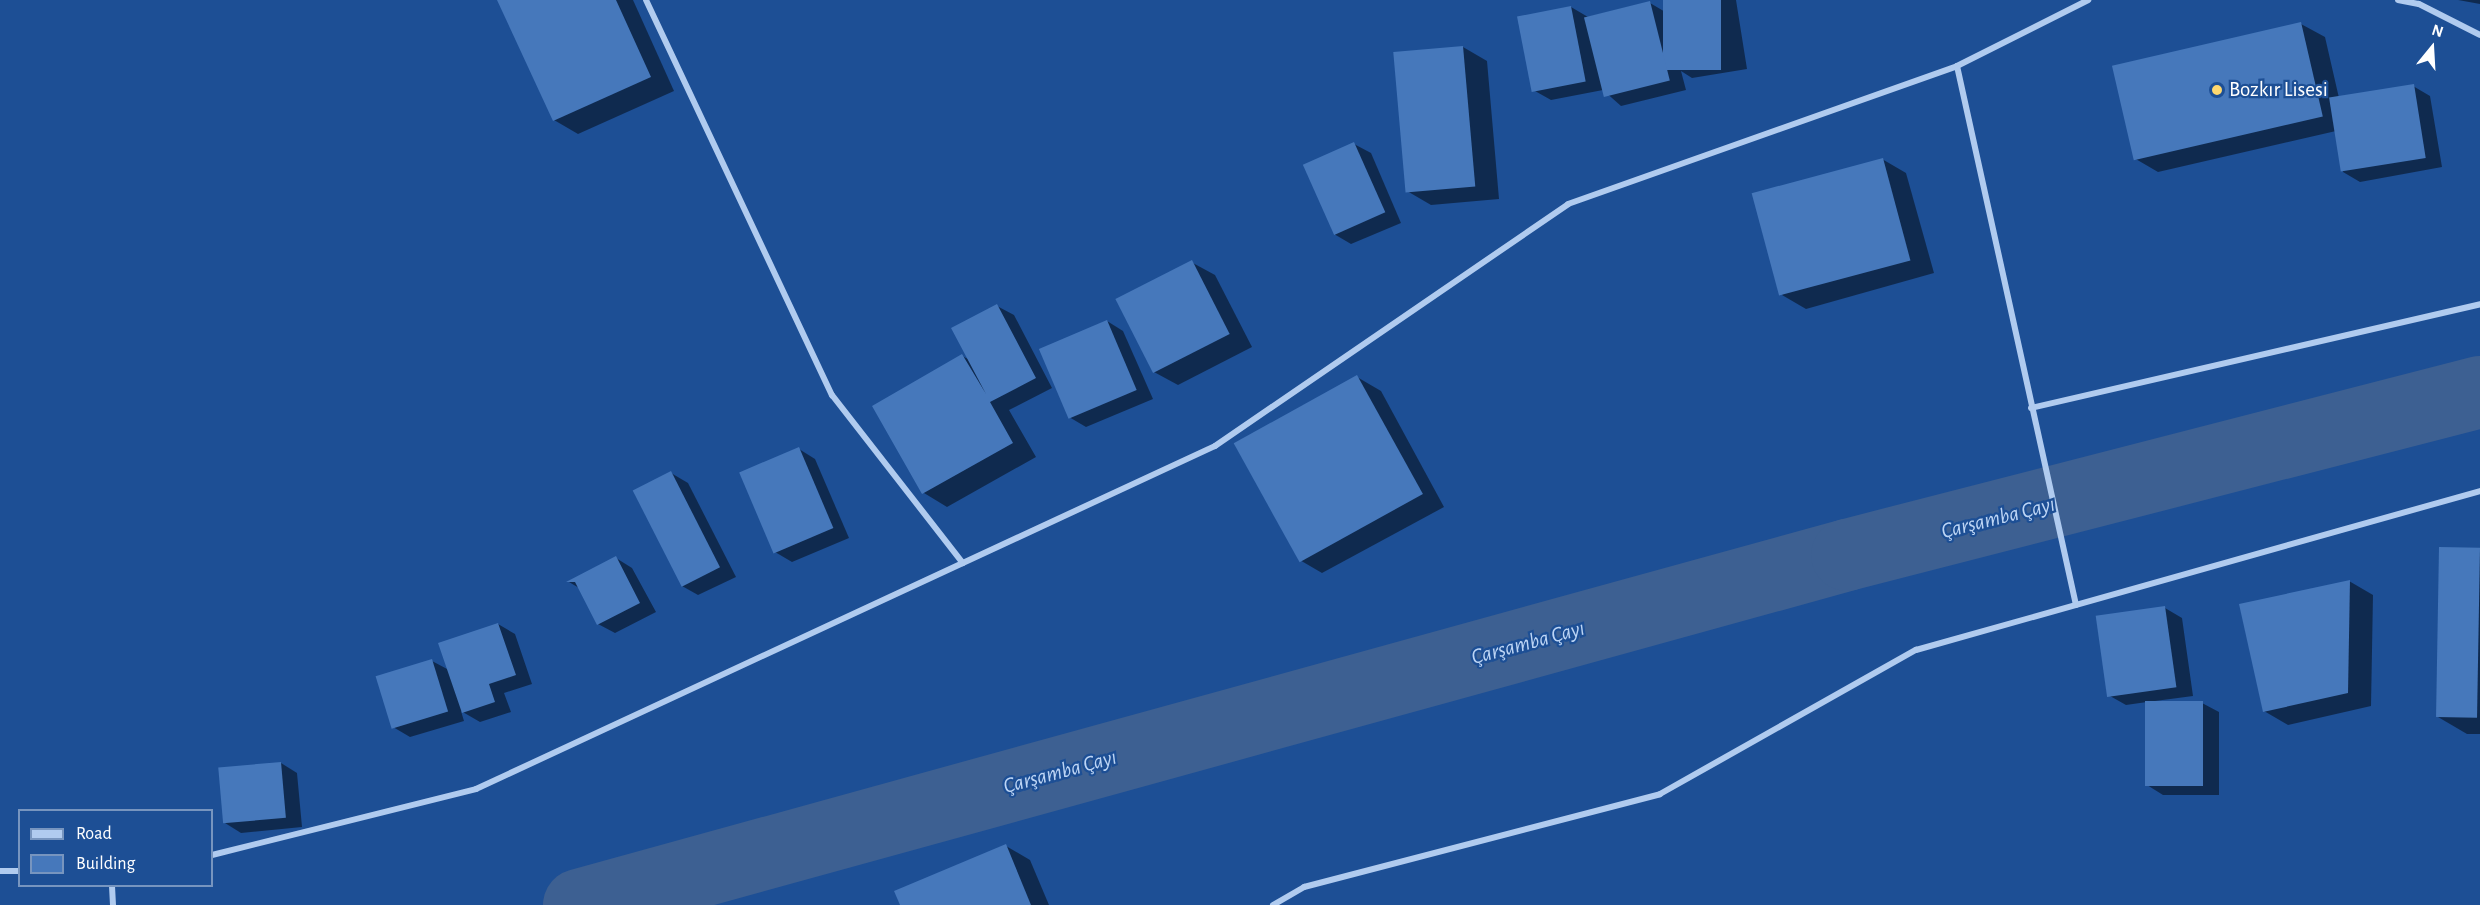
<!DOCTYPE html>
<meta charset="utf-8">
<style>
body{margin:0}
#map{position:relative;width:2480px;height:905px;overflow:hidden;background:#1d4f95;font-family:"Alegreya Sans",sans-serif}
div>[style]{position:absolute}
.shadow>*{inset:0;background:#0007}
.river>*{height:72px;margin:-36px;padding:0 36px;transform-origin:36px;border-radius:36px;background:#3d6092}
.building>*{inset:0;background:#4678bb;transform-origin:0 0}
.minor>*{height:6px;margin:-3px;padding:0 3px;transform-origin:3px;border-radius:3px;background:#b0cbef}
.dots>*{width:16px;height:16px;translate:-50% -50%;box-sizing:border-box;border:3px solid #1d4f95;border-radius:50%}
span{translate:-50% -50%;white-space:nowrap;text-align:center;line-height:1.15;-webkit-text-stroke:4.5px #1d4f95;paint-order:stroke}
.poi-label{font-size:21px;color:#fff}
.left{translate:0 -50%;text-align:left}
.water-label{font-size:22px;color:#bdd5f5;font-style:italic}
.legend{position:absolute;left:18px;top:809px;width:195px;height:78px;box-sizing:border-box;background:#1d4f95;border:2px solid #7795bf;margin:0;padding:8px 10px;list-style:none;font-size:18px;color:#fff}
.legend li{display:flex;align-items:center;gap:12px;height:30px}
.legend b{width:30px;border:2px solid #7795bf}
.north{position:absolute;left:2402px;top:18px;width:60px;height:60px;-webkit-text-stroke:4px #1d4f95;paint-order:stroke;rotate:18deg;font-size:16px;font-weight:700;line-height:24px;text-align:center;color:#fff}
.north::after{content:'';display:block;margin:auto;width:21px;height:27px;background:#fff;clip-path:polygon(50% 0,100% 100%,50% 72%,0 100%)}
</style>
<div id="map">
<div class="shadow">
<div style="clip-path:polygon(499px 0,633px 0,674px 91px,578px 134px,554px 120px)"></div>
<div style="clip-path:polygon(1665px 0,1736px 0,1747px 69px,1692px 78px,1681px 71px,1686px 90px,1621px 106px,1603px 90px,1551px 100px,1535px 91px,1571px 7px,1588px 17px,1650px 3px,1667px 13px)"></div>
<div style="clip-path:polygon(2458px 0,2480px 0,2480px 4px)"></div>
<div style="clip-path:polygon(2301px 24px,2325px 37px,2339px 98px,2413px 86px,2430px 96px,2442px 167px,2360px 182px,2343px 172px,2336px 131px,2158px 172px,2134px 158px)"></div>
<div style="clip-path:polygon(1463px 47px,1487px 61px,1499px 199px,1431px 205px,1407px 191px)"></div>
<div style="clip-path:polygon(1354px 144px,1371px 153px,1401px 223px,1351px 244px,1334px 234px)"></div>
<div style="clip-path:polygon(1882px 159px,1906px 173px,1934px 273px,1806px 309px,1782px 295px)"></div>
<div style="clip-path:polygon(1191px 262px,1215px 275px,1252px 347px,1178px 385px,1154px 372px)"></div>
<div style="clip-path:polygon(997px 306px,1014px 315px,1052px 388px,1009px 410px,1036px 457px,947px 507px,924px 493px,874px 406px,962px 356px,970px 360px)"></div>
<div style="clip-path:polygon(1107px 321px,1123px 331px,1153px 399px,1086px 427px,1069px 417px)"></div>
<div style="clip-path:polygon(1357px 377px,1381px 391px,1444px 507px,1322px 573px,1298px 559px)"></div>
<div style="clip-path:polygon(799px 449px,815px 459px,849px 538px,792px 562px,775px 552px)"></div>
<div style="clip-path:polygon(671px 473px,688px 483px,736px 577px,698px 595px,682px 586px)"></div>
<div style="clip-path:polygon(2480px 549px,2480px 734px,2467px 734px,2438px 717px)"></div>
<div style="clip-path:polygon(616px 558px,632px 568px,656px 612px,615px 633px,598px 624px,579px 588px,569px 582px)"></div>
<div style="clip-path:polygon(2349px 581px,2373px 595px,2371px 706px,2288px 725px,2264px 711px)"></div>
<div style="clip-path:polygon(2165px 608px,2182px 618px,2193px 696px,2155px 701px,2202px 703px,2219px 712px,2219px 795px,2163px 795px,2147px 785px,2147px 702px,2126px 705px,2110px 696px)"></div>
<div style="clip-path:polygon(498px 624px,515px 634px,532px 684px,504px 693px,511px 712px,480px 722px,461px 711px,464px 721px,410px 737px,393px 727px,432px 661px,449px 670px)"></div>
<div style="clip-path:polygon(281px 763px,297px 773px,302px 827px,241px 833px,225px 823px)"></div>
<div style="clip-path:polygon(1006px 846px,1030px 860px,1049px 905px,902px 905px)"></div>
</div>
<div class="river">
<div style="left:579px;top:905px;width:1315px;rotate:-15.43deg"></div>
<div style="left:1847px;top:555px;width:654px;rotate:-14.44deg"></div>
</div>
<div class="building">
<div style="clip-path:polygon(497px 0,616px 0,651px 77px,553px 121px)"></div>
<div style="left:1663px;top:0;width:58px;height:70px"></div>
<div style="left:1650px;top:1px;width:82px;height:68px;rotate:76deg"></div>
<div style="left:1571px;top:6px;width:77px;height:55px;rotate:79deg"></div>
<div style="left:2301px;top:22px;width:97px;height:194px;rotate:77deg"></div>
<div style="left:1463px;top:46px;width:141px;height:70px;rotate:85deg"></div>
<div style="left:2414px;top:84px;width:75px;height:86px;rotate:81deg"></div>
<div style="left:1354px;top:142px;width:77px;height:56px;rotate:66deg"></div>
<div style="left:1883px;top:158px;width:106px;height:136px;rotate:75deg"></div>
<div style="left:1192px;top:260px;width:83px;height:86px;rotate:63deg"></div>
<div style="clip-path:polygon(997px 304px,1036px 378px,990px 402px,1013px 443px,922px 494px,872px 406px,962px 354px,986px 394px,951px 328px)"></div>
<div style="left:1107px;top:320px;width:76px;height:74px;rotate:67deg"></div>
<div style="left:1357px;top:375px;width:136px;height:141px;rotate:61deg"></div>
<div style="left:799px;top:447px;width:88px;height:65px;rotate:67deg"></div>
<div style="left:671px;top:471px;width:108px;height:43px;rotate:63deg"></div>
<div style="left:2439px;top:547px;width:41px;height:170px;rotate:1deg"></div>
<div style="clip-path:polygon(616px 556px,640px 603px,597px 625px,575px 582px,566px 582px)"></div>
<div style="clip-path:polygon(2350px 580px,2348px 693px,2263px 712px,2239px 604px)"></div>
<div style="left:2165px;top:606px;width:82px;height:70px;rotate:82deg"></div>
<div style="clip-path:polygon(498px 623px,516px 675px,489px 684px,495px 702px,462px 713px,438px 643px)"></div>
<div style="left:432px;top:659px;width:55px;height:59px;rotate:73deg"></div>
<div style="left:2145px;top:701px;width:58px;height:85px"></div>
<div style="left:281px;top:762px;width:56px;height:63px;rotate:85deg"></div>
<div style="clip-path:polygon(1006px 844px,1031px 905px,900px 905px,894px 891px)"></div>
</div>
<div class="minor">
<div style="left:646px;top:0;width:437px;rotate:64.8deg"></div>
<div style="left:832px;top:395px;width:213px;rotate:52.1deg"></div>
<div style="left:2398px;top:0;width:21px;rotate:11deg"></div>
<div style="left:2419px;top:4px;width:68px;rotate:26.9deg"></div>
<div style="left:1957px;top:66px;width:552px;rotate:77.55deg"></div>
<div style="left:2031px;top:408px;width:461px;rotate:-13deg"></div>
<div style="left:212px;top:855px;width:272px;rotate:-14deg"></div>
<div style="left:476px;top:789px;width:815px;rotate:-24.9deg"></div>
<div style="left:1215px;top:446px;width:428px;rotate:-34.4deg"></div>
<div style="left:1568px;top:204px;width:413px;rotate:-19.5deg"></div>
<div style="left:1957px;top:66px;width:147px;rotate:-26.7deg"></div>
<div style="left:0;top:871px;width:20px"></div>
<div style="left:112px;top:886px;width:19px;rotate:87deg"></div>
<div style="left:1273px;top:905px;width:36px;rotate:-30deg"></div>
<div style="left:1304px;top:887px;width:368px;rotate:-14.6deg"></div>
<div style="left:1660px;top:794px;width:294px;rotate:-29.4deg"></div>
<div style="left:1916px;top:650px;width:586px;rotate:-15.74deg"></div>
</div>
<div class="dots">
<div style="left:2217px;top:90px;background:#fed86f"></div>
</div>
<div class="poi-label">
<span class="left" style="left:2229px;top:90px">Bozkır Lisesi</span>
</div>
<div class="water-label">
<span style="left:1998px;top:518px;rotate:-14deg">Çarşamba Çayı</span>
<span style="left:1528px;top:643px;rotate:-15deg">Çarşamba Çayı</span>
<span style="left:1060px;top:772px;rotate:-15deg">Çarşamba Çayı</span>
</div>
<ul class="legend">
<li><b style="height:8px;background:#b0cbef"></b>Road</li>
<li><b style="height:16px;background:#4678bb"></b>Building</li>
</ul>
<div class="north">N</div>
</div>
